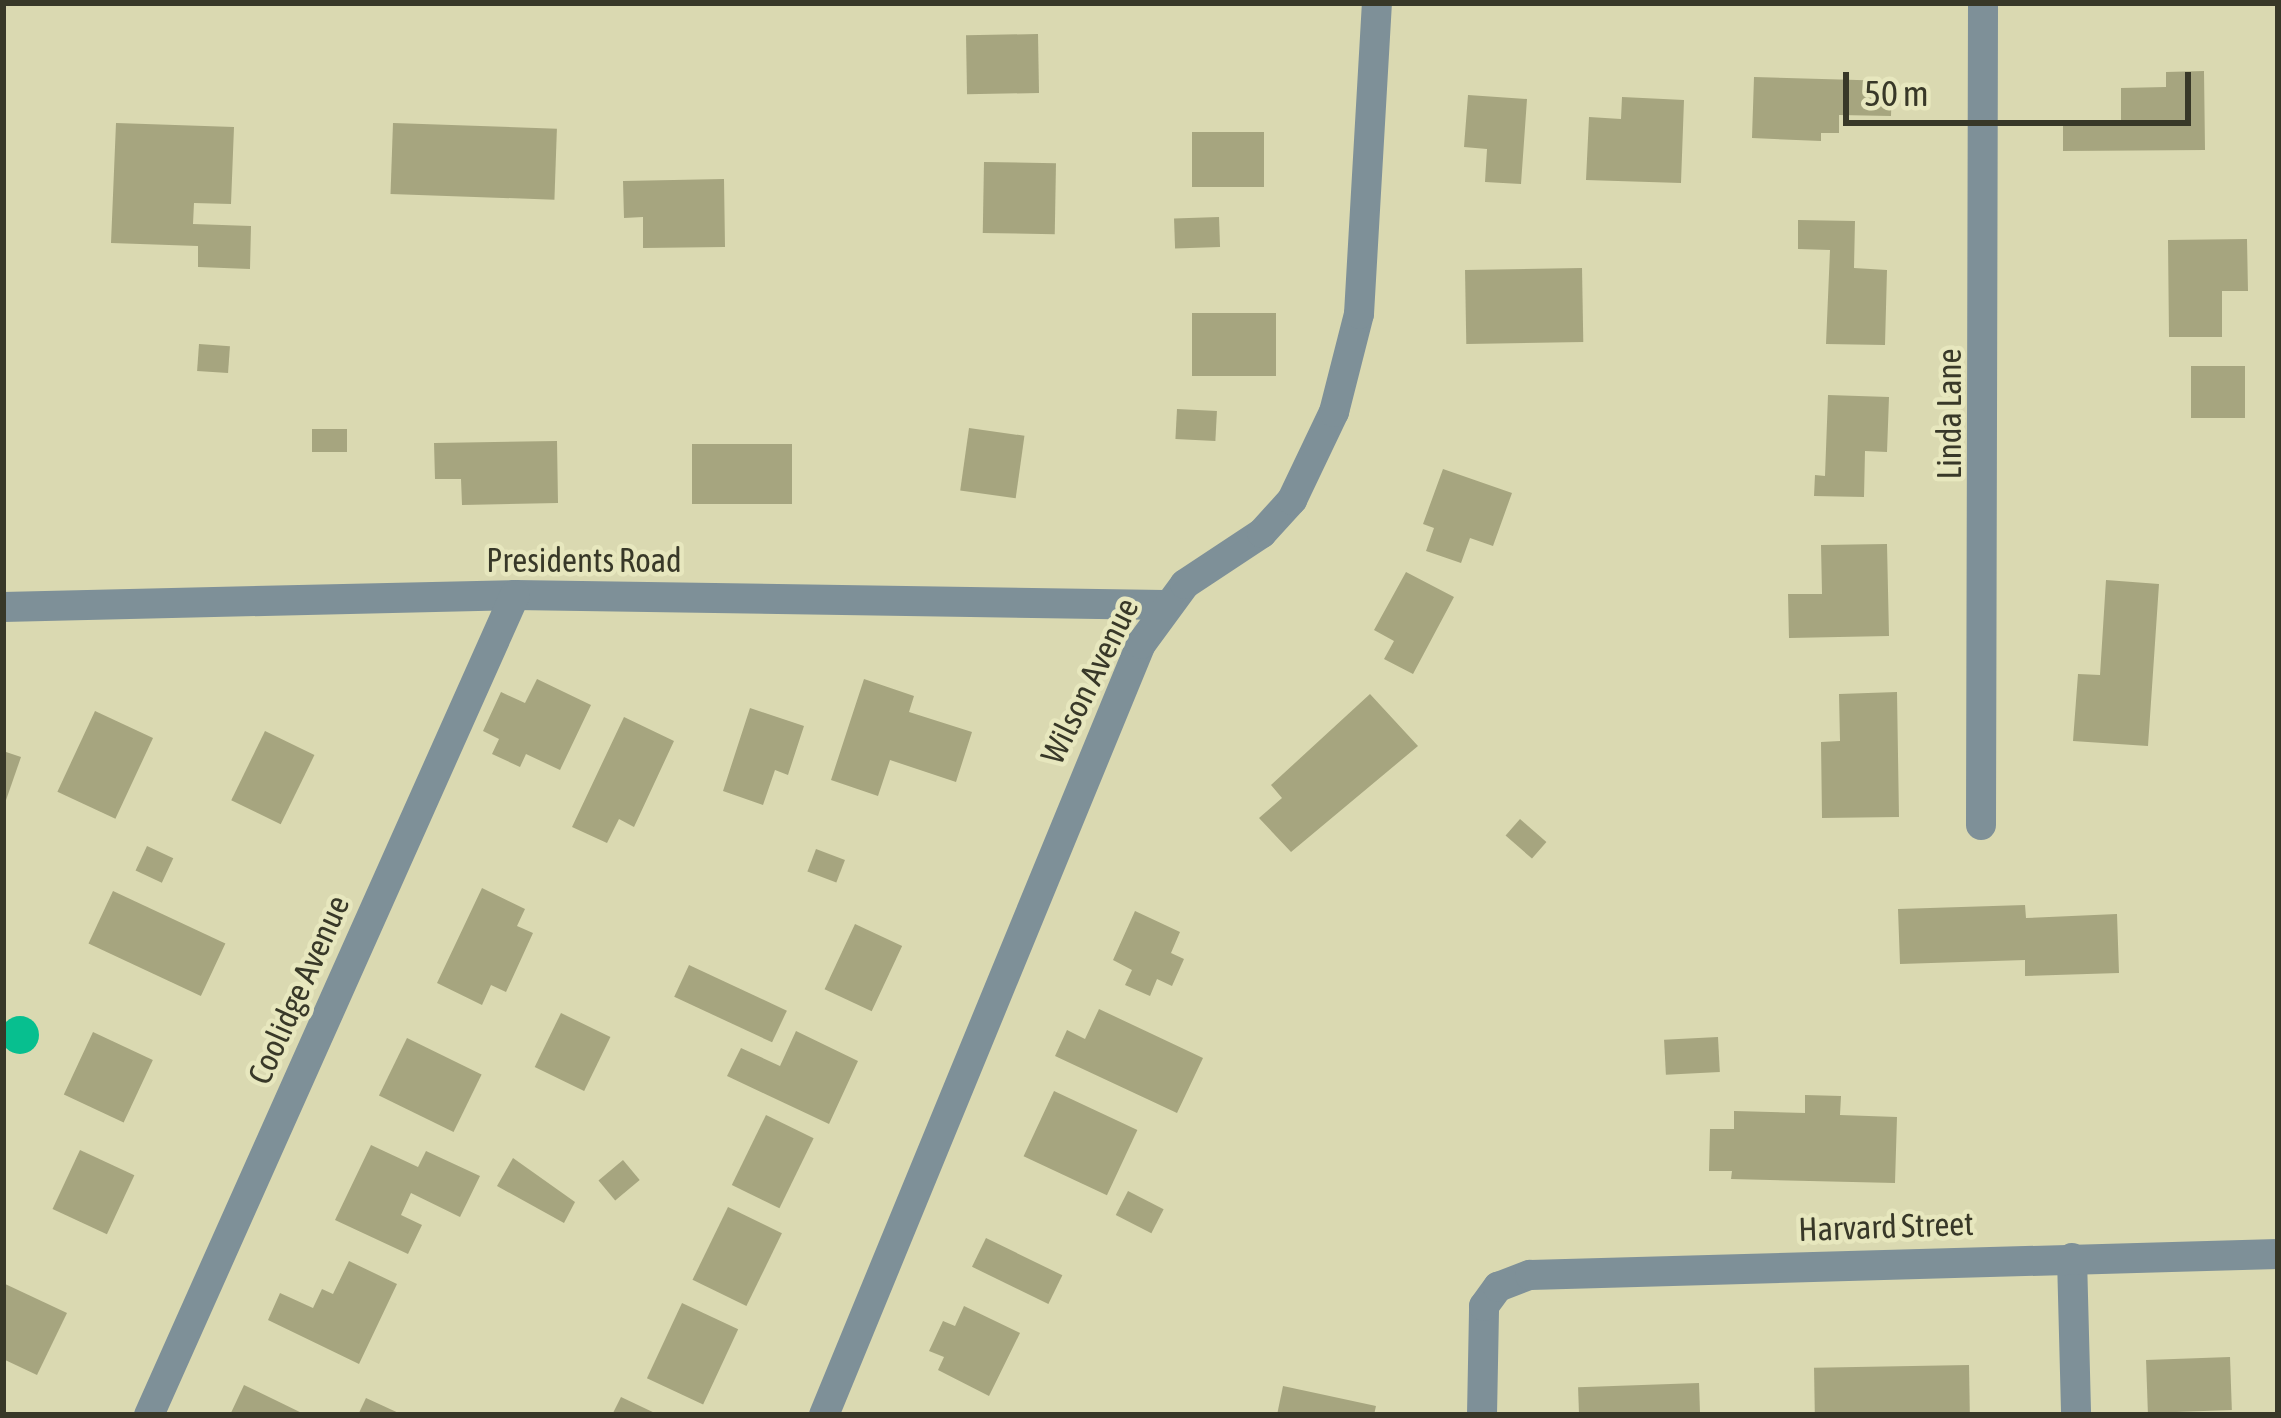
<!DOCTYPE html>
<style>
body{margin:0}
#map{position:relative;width:2281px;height:1418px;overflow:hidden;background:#dad9b1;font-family:"Asap Condensed",sans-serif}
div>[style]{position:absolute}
.water>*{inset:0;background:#07bf8f}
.round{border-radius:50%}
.building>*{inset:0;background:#a6a57f;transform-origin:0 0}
.minor>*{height:30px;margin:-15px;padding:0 15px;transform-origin:15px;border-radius:15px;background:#7e9098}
span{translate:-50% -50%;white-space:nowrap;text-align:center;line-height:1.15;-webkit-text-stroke:9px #e7e7be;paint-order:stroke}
.street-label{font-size:33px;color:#383828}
.frame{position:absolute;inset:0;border:6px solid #383828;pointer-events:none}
.scale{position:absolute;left:1843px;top:72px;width:348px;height:54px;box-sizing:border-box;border:6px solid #383828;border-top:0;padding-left:15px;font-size:36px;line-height:42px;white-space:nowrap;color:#383828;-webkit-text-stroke:9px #e7e7be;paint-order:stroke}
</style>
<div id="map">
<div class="water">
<div class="round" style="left:1px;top:1016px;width:38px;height:38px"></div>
</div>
<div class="building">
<div style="left:1038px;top:34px;width:59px;height:72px;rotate:89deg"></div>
<div style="clip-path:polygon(2204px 71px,2205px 150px,2063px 151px,2063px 125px,2121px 125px,2121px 88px,2166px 87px,2166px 72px)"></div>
<div style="clip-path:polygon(1754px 77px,1892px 81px,1891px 116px,1839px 115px,1839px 133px,1821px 133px,1821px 141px,1752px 138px)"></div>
<div style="clip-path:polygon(1468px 95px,1527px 99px,1521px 184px,1485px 182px,1487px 149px,1464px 147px)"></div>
<div style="clip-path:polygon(1622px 97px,1684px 100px,1681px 183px,1586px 180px,1589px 117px,1621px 119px)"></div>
<div style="clip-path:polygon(116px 123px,234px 127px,231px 204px,194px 203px,193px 224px,251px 226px,250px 269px,198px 267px,198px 246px,111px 243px)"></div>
<div style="left:393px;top:123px;width:164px;height:71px;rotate:2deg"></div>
<div style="left:1264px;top:132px;width:55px;height:72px;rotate:90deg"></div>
<div style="left:984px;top:162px;width:72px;height:71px;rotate:1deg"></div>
<div style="clip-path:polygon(724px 179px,725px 247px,643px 248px,643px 217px,624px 218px,623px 181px)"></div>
<div style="left:1219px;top:217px;width:30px;height:45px;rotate:88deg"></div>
<div style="clip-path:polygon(1798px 220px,1855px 221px,1854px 268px,1887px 270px,1885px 345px,1826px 344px,1830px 250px,1798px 249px)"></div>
<div style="clip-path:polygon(2247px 239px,2248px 291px,2222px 291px,2222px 337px,2169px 337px,2168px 240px)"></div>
<div style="left:1582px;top:268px;width:74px;height:117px;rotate:89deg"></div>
<div style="left:1192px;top:313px;width:84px;height:63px"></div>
<div style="left:199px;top:344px;width:31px;height:27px;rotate:4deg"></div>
<div style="left:2191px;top:366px;width:54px;height:52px"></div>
<div style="clip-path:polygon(1828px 395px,1889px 397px,1887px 452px,1865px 451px,1864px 497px,1814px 496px,1815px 475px,1825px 476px)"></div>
<div style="left:1177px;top:409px;width:40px;height:30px;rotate:3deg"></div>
<div style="left:969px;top:428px;width:56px;height:63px;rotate:8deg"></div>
<div style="left:312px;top:429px;width:35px;height:23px"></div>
<div style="clip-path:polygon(557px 441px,558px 503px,462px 505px,461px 479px,435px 479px,434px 443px)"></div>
<div style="left:792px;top:444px;width:60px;height:100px;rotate:90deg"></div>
<div style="clip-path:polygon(1443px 469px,1512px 493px,1493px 546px,1470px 538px,1461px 563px,1426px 551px,1434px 528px,1423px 524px)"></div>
<div style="clip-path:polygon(1887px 544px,1889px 636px,1789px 638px,1788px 594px,1822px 594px,1821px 545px)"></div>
<div style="clip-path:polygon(1406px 572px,1454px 597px,1413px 674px,1384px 659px,1394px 641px,1374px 630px)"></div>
<div style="clip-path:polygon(2106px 580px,2159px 584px,2148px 746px,2073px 741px,2078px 674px,2100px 675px)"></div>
<div style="clip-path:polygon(537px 679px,591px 705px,560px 770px,526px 754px,520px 767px,492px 754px,499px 739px,483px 731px,501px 692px,525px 703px)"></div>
<div style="clip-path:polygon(864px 679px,914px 696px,909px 712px,972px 732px,956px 782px,890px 760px,878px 796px,831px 780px)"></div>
<div style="clip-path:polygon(1897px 692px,1899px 817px,1822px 818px,1821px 742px,1840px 741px,1839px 694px)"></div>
<div style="clip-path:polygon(1370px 694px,1418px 746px,1291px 852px,1259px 818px,1282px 798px,1271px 785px)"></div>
<div style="clip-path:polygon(750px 708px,804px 726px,788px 775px,775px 770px,763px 805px,723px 791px)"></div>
<div style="left:95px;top:711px;width:64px;height:89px;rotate:25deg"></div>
<div style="clip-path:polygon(624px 717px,674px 741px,634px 827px,619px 819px,607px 843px,572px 827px)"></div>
<div style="left:265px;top:731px;width:55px;height:77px;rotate:26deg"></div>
<div style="clip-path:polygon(3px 751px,21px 757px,4px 806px,3px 806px)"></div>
<div style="left:1520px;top:819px;width:35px;height:22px;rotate:41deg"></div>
<div style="left:147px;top:846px;width:29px;height:27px;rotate:25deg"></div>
<div style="left:816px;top:849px;width:31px;height:24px;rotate:21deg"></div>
<div style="clip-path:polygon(482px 888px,525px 909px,517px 926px,533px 933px,506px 992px,491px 985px,482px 1005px,437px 983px)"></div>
<div style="left:113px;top:891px;width:124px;height:58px;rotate:25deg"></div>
<div style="clip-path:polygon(2025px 905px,2026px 918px,2117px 914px,2119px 973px,2025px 976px,2025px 960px,1900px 964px,1898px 909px)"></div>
<div style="clip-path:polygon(1135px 911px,1180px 932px,1171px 953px,1184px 959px,1172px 986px,1157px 979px,1150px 996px,1125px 985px,1132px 970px,1113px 960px)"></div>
<div style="left:855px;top:924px;width:52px;height:72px;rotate:25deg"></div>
<div style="left:689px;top:965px;width:108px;height:35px;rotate:25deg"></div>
<div style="clip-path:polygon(1099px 1009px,1203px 1058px,1177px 1113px,1055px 1056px,1067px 1030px,1085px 1039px)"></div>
<div style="left:561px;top:1013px;width:55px;height:60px;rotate:26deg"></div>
<div style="clip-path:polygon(796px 1031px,858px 1061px,829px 1124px,727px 1076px,741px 1048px,780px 1066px)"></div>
<div style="left:93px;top:1032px;width:66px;height:69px;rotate:25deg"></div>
<div style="left:1718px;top:1037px;width:35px;height:54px;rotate:87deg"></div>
<div style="left:407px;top:1038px;width:83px;height:64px;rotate:26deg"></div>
<div style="left:1054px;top:1091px;width:92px;height:72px;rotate:25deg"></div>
<div style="clip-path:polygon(1805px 1095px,1841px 1096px,1840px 1115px,1897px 1117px,1895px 1183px,1731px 1179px,1732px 1171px,1709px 1171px,1710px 1129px,1734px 1129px,1734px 1111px,1805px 1113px)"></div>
<div style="left:766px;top:1115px;width:53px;height:78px;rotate:26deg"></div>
<div style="clip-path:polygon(371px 1145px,418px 1167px,426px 1151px,480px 1176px,460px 1217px,411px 1193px,401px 1215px,422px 1225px,408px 1254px,335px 1220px)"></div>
<div style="left:80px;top:1150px;width:60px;height:65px;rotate:25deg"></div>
<div style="clip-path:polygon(513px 1158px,575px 1202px,564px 1223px,497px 1186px)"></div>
<div style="left:623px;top:1160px;width:26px;height:32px;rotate:50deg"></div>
<div style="left:1128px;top:1191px;width:40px;height:27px;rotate:27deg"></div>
<div style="left:728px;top:1207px;width:60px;height:81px;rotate:26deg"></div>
<div style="left:986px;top:1238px;width:85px;height:32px;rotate:26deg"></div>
<div style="clip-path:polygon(349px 1261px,397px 1284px,359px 1364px,268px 1320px,280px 1293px,313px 1308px,322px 1289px,333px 1294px)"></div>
<div style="clip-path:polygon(3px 1283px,67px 1313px,37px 1375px,3px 1359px)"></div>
<div style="left:682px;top:1303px;width:62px;height:83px;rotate:25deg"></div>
<div style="clip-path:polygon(964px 1306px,1020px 1333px,989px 1396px,938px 1370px,944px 1357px,929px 1351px,943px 1321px,955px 1326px)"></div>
<div style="left:2230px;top:1357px;width:53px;height:84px;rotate:88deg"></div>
<div style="left:1969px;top:1365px;width:50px;height:155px;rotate:89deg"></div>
<div style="left:1699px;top:1383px;width:32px;height:121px;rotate:88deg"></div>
<div style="clip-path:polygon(244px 1385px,306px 1415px,230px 1415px)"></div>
<div style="clip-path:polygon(1283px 1386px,1376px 1406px,1374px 1415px,1277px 1415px)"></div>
<div style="clip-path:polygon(621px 1397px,659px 1415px,612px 1415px)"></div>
<div style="clip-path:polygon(366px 1398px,403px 1415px,358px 1415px)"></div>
</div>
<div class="minor">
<div style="left:3px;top:607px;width:512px;rotate:-1.34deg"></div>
<div style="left:515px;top:595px;width:649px;rotate:0.88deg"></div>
<div style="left:1981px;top:825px;width:822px;rotate:-89.86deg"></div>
<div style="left:2072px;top:1258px;width:157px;rotate:88.5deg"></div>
<div style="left:149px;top:1415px;width:898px;rotate:-65.95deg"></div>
<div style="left:824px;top:1415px;width:834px;rotate:-67.65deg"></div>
<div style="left:1141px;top:644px;width:74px;rotate:-53.7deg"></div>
<div style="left:1185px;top:584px;width:92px;rotate:-33.5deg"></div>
<div style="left:1262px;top:533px;width:45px;rotate:-47.7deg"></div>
<div style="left:1292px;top:500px;width:98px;rotate:-64.5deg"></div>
<div style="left:1334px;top:412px;width:101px;rotate:-75.7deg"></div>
<div style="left:1359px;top:314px;width:312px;rotate:-86.7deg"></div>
<div style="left:1482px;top:1415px;width:109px;rotate:-88.9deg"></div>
<div style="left:1484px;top:1306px;width:24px;rotate:-54deg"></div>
<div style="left:1498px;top:1287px;width:34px;rotate:-21deg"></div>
<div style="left:1530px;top:1275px;width:748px;rotate:-1.61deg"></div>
</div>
<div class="street-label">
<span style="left:1950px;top:414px;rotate:-90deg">Linda Lane</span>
<span style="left:584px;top:561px">Presidents Road</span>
<span style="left:1090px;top:681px;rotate:-64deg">Wilson Avenue</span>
<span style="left:299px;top:990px;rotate:-66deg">Coolidge Avenue</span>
<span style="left:1886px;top:1227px;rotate:-2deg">Harvard Street</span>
</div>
<div class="frame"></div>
<div class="scale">50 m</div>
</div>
